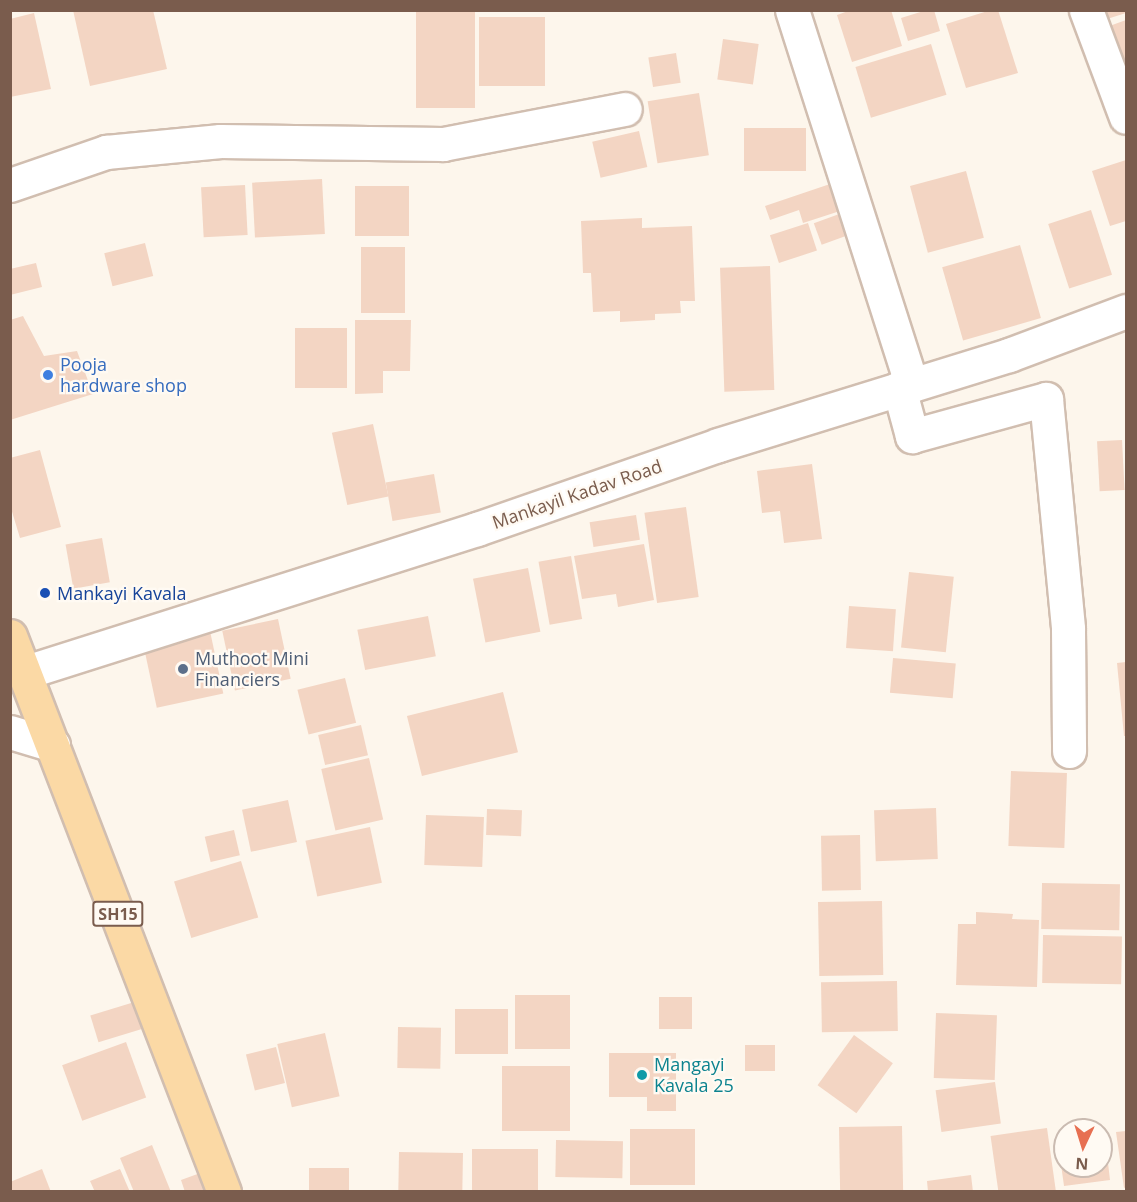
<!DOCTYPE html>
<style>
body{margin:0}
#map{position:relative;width:1137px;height:1202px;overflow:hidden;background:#fdf6ec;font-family:"Open Sans",sans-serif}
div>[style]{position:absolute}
.building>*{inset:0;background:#f3d5c3;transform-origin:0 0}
.roads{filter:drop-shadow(2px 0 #d1beb0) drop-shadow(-2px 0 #d1beb0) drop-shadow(0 2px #d1beb0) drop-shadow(0 -2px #d1beb0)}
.minor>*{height:33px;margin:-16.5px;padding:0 16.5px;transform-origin:16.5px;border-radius:16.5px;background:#fff}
.major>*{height:33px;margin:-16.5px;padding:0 16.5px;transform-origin:16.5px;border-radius:16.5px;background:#fbd9a5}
.dots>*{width:16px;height:16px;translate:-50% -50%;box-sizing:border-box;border:3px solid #fffaf3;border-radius:50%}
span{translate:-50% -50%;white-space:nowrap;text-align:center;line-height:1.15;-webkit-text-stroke:4.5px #fffaf3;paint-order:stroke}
.shield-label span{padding:2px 4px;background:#fffaf3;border:2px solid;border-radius:4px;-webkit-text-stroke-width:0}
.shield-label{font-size:16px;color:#7a5c4d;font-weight:700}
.shop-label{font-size:18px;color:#366cbe}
.left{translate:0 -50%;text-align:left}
.street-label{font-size:18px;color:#7a5c4d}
.transit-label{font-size:18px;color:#164399}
.service-label{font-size:18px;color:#4e5e75}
.culture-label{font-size:18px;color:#0d838f}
.frame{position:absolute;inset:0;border:12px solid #7a5c4d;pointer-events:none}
.north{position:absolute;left:1053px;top:1118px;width:60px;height:60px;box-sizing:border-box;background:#fffaf3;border:2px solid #cabbb1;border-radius:50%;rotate:184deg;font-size:16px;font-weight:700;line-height:24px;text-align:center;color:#7a5c4d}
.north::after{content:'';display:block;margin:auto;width:21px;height:27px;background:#e76f51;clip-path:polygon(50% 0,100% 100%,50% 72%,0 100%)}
</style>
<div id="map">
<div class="building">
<div style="clip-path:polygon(73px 10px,153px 10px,167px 69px,90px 86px)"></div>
<div style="left:416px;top:10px;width:59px;height:98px"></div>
<div style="clip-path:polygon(851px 10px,891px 10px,902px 46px,852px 62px,837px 15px)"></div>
<div style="clip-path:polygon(927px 10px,934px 10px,940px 31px,908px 41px,901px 18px)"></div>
<div style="clip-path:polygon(991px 10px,998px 10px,1018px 73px,966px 88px,946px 24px)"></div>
<div style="clip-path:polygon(1104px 10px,1126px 10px,1126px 13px,1107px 19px)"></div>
<div style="clip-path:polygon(34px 13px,51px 89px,10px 97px,10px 19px)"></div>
<div style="left:479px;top:17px;width:66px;height:69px"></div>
<div style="clip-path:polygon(1126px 20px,1126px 73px,1104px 28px)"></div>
<div style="left:723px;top:39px;width:36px;height:41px;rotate:8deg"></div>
<div style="left:931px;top:44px;width:53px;height:79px;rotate:73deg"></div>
<div style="left:676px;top:53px;width:30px;height:28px;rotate:81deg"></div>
<div style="left:699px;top:93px;width:63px;height:52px;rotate:81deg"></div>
<div style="left:806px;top:128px;width:43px;height:62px;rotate:90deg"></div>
<div style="left:639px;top:131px;width:37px;height:48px;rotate:77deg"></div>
<div style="clip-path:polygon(1126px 160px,1126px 221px,1110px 226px,1092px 171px)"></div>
<div style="left:966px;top:171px;width:69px;height:58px;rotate:75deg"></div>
<div style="left:322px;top:179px;width:55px;height:70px;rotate:87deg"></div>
<div style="clip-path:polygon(830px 184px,840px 211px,803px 223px,799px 210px,770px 220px,765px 206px)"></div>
<div style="left:245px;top:185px;width:50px;height:44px;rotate:87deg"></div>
<div style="left:355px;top:186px;width:54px;height:50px"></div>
<div style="left:1091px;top:210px;width:68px;height:45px;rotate:72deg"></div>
<div style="left:842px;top:213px;width:23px;height:30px;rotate:70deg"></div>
<div style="clip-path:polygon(642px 218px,642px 228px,692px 226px,695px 301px,680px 301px,681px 313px,655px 314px,655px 320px,620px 322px,620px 311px,593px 312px,591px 273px,583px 273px,581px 221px)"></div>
<div style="left:808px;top:223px;width:29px;height:40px;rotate:72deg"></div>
<div style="left:145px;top:243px;width:34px;height:42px;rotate:76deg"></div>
<div style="left:1020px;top:245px;width:76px;height:81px;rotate:74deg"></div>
<div style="left:361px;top:247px;width:44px;height:66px"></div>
<div style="clip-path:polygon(36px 263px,42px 287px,10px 295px,10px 269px)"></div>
<div style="left:770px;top:266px;width:124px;height:50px;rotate:88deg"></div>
<div style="clip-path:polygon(23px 316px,44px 356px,77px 351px,93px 394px,10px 420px,10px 320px)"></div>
<div style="clip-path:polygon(355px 320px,411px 320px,410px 371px,383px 371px,383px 393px,355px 394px)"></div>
<div style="left:295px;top:328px;width:52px;height:60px"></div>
<div style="left:373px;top:424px;width:74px;height:42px;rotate:78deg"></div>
<div style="left:1122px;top:440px;width:50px;height:25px;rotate:87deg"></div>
<div style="clip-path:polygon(40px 450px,61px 527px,20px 538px,10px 505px,10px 458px)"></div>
<div style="clip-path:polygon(812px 464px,822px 539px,784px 543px,780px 511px,762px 513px,757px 471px)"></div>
<div style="left:434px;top:474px;width:39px;height:49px;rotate:80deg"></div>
<div style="left:686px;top:507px;width:91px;height:42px;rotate:82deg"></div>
<div style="left:636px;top:515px;width:25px;height:47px;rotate:81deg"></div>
<div style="left:102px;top:538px;width:45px;height:37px;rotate:80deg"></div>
<div style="clip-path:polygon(644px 544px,654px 600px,618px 607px,616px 594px,582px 599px,574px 556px)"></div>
<div style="left:571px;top:556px;width:64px;height:33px;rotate:80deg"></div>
<div style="left:528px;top:568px;width:65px;height:56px;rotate:79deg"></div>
<div style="left:909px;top:572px;width:45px;height:76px;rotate:6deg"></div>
<div style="left:849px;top:606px;width:47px;height:42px;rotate:4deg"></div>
<div style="left:428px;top:616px;width:41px;height:72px;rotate:79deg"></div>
<div style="left:278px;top:619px;width:61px;height:57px;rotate:78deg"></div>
<div style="left:210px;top:631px;width:64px;height:68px;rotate:78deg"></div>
<div style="left:893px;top:658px;width:63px;height:35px;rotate:5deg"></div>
<div style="clip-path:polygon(1126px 662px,1126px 736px,1124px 736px,1117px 663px)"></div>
<div style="left:345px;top:678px;width:46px;height:49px;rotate:76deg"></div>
<div style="left:503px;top:692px;width:62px;height:99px;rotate:76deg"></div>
<div style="left:361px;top:725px;width:31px;height:44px;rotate:77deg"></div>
<div style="left:369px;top:758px;width:63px;height:49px;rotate:77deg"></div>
<div style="left:1011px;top:771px;width:56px;height:75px;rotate:2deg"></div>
<div style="left:288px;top:800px;width:43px;height:47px;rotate:78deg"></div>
<div style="left:936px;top:808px;width:51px;height:62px;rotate:88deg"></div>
<div style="left:487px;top:809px;width:35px;height:26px;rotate:2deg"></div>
<div style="left:426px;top:815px;width:58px;height:50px;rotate:2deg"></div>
<div style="left:370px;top:827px;width:57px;height:66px;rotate:78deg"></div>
<div style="left:234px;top:830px;width:26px;height:30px;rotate:77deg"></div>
<div style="left:860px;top:835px;width:55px;height:39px;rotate:89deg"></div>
<div style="left:241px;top:861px;width:59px;height:70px;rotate:73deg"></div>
<div style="left:1042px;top:883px;width:78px;height:46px;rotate:1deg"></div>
<div style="left:882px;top:901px;width:74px;height:64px;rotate:89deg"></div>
<div style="clip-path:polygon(976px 912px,1013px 914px,1012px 919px,1039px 920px,1037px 987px,956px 985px,958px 924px,976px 924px)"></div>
<div style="left:1043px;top:935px;width:79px;height:48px;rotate:1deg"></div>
<div style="left:897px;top:981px;width:50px;height:76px;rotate:89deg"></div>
<div style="left:515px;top:995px;width:55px;height:54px"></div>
<div style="left:659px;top:997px;width:33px;height:32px"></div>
<div style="left:141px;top:1000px;width:28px;height:53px;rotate:73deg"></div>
<div style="left:508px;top:1009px;width:45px;height:53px;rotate:90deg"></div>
<div style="left:936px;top:1013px;width:61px;height:65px;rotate:2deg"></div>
<div style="left:398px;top:1027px;width:43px;height:41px;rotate:1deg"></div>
<div style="left:325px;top:1033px;width:65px;height:49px;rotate:77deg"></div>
<div style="left:854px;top:1035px;width:48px;height:62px;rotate:36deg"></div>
<div style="left:126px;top:1042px;width:59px;height:68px;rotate:70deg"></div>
<div style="left:745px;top:1045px;width:30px;height:26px"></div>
<div style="left:276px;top:1047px;width:37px;height:31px;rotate:76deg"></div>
<div style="clip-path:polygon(609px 1053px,676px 1053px,676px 1111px,647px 1111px,647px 1097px,609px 1097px)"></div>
<div style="left:502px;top:1066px;width:68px;height:65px"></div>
<div style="left:995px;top:1082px;width:42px;height:60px;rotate:82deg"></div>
<div style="left:902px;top:1126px;width:64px;height:63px;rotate:89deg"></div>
<div style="left:1047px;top:1128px;width:65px;height:57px;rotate:82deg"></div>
<div style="left:695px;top:1129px;width:56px;height:65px;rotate:90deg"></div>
<div style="clip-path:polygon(1126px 1131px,1126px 1187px,1124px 1188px,1116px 1132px)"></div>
<div style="clip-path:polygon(1105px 1137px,1110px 1180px,1064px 1186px,1058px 1143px,1065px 1142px,1065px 1166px,1101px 1166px,1101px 1138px)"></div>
<div style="left:556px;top:1140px;width:67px;height:37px;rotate:1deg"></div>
<div style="clip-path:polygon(152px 1145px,171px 1192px,134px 1192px,120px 1158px)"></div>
<div style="left:472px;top:1149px;width:66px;height:43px"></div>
<div style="left:399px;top:1152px;width:64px;height:40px;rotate:1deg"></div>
<div style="left:309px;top:1168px;width:40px;height:24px"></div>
<div style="clip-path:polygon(42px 1169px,51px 1192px,10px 1192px,10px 1182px)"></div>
<div style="clip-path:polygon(120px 1169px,130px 1192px,95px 1192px,90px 1181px)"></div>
<div style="clip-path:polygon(203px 1172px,210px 1192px,185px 1192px,181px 1180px)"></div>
<div style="clip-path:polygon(971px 1175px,973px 1192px,928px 1192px,927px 1181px)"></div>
</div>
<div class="roads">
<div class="minor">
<div style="left:792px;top:10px;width:394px;rotate:72.3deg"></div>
<div style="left:1086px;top:10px;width:114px;rotate:69.5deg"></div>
<div style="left:10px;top:185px;width:102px;rotate:-19deg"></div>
<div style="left:106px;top:152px;width:115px;rotate:-5.5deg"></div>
<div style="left:220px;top:141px;width:223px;rotate:0.8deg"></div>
<div style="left:443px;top:144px;width:185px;rotate:-10.9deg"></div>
<div style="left:899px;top:388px;width:50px;rotate:74.8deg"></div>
<div style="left:912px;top:436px;width:139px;rotate:-15.4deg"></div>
<div style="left:1046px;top:399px;width:231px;rotate:84.5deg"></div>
<div style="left:1068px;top:629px;width:122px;rotate:89.5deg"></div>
<div style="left:26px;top:672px;width:473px;rotate:-17.6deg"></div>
<div style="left:477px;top:529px;width:255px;rotate:-19.2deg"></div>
<div style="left:718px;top:445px;width:305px;rotate:-17.2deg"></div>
<div style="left:1009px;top:355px;width:125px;rotate:-20.6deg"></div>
<div style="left:10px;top:732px;width:45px;rotate:16.8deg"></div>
</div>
<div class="major">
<div style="left:10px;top:636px;width:596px;rotate:68.95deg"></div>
</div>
</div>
<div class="dots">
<div style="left:48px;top:375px;background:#3f7fe0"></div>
<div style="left:45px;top:593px;background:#1a4fb4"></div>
<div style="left:183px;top:669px;background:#5c6f8a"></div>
<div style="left:642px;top:1075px;background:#0f9aa8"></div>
</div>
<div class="shield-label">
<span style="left:118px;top:914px">SH15</span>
</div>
<div class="shop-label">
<span class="left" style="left:60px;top:375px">Pooja<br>hardware shop</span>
</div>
<div class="street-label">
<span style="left:577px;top:494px;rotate:-19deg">Mankayil Kadav Road</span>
</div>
<div class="transit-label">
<span class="left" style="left:57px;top:593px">Mankayi Kavala</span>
</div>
<div class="service-label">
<span class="left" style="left:195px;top:669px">Muthoot Mini<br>Financiers</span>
</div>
<div class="culture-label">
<span class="left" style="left:654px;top:1075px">Mangayi<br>Kavala 25</span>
</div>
<div class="frame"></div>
<div class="north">N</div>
</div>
